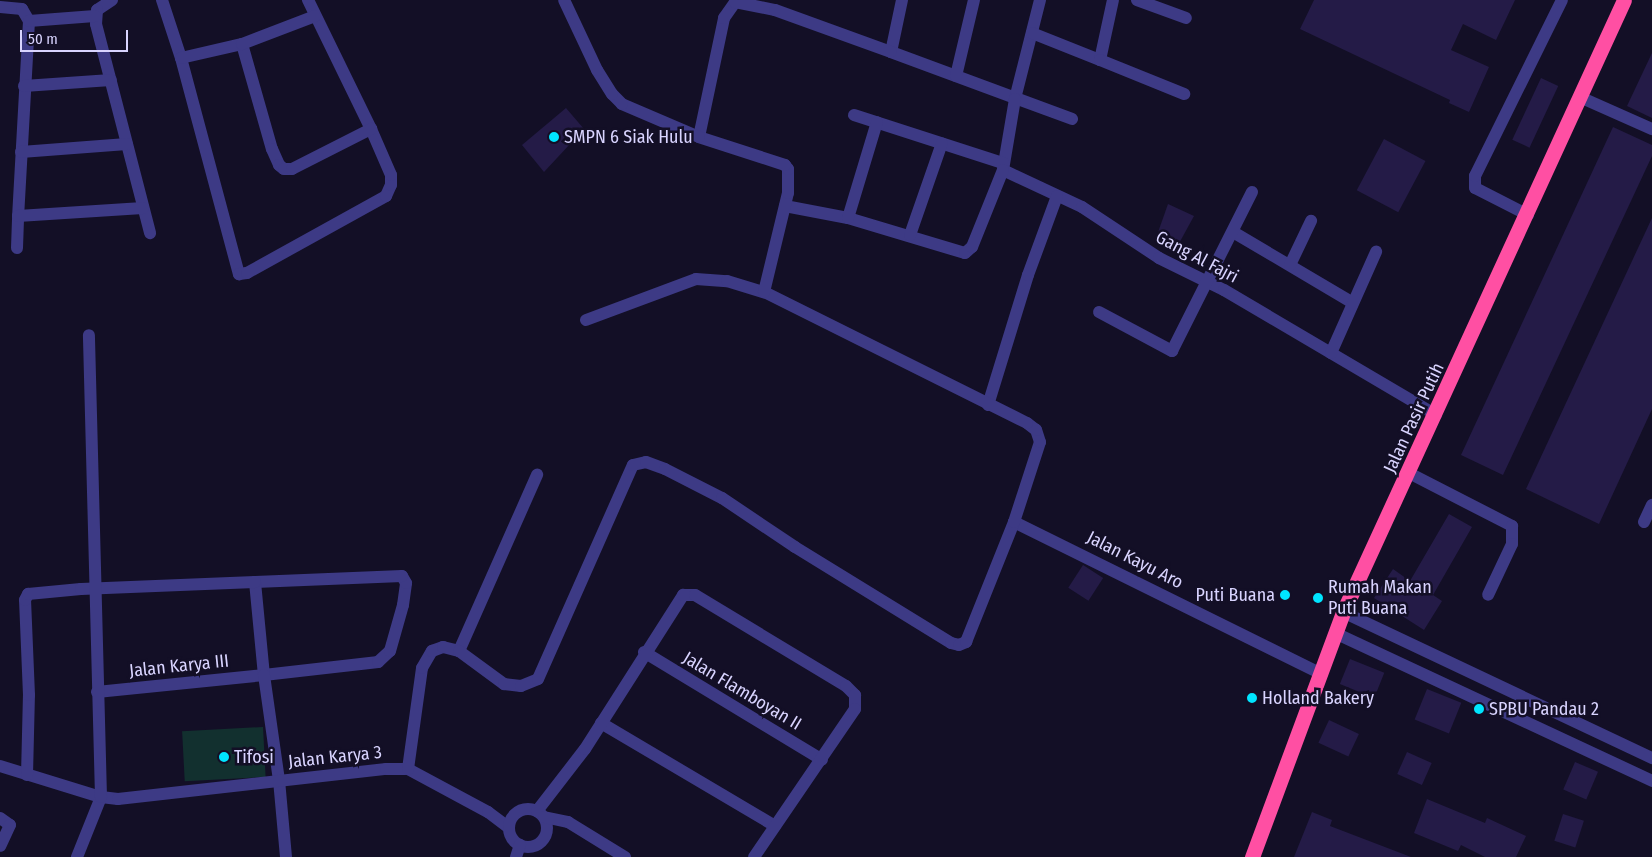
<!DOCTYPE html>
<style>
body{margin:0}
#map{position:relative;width:1652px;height:857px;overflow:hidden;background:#130f26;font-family:"Fira Sans Condensed",sans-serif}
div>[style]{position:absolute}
.green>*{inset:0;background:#12302f;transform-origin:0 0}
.building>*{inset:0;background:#241b47;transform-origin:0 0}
.minor>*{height:12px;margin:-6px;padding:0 6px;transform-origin:6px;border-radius:6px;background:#3d3a85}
.minor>.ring{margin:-6px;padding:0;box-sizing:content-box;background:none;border:12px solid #3d3a85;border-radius:50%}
.highway>*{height:15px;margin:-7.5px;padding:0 7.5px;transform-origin:7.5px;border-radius:7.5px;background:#ff4fa3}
.dots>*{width:14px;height:14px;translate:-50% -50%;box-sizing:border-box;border:2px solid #130f26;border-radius:50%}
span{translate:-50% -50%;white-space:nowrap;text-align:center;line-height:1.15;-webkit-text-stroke:5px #130f26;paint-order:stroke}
.poi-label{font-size:18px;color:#d9d4ff}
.left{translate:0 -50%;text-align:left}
.right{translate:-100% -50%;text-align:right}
.street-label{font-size:18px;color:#d9d4ff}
.scale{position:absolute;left:20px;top:30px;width:108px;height:22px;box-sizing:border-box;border:2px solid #d9d4ff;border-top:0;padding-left:6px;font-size:15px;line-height:18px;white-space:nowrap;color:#d9d4ff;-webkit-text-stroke:4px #130f26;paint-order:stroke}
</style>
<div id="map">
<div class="green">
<div style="left:263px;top:727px;width:50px;height:81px;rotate:87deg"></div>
</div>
<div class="building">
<div style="clip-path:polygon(1314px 0,1515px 0,1496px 40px,1463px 24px,1451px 50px,1489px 67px,1469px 112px,1449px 103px,1450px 100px,1300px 29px)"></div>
<div style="clip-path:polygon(1652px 53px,1652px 118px,1627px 106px)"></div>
<div style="left:1541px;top:78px;width:19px;height:68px;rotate:25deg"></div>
<div style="clip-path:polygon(566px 108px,584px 129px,544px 172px,522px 145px)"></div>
<div style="clip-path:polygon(1613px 127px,1652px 145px,1652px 156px,1503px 475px,1461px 455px)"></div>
<div style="left:1384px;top:139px;width:47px;height:58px;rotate:28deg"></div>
<div style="clip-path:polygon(1168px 204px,1194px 216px,1177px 247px,1156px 238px)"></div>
<div style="clip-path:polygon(1652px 218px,1652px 409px,1599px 524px,1526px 489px)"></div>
<div style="clip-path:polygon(1449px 514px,1472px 527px,1433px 595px,1442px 601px,1424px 630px,1374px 598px,1393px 569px,1410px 581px)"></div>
<div style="left:1083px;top:565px;width:24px;height:27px;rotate:33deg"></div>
<div style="left:1350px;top:659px;width:37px;height:27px;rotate:22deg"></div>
<div style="left:1427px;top:689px;width:37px;height:33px;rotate:22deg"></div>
<div style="left:1329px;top:720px;width:33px;height:25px;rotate:25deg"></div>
<div style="left:1407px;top:752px;width:27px;height:24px;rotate:24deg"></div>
<div style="left:1575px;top:762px;width:25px;height:30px;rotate:23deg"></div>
<div style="clip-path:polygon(1427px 799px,1485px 823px,1487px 818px,1526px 836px,1516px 857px,1485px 857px,1461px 845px,1458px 851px,1414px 833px)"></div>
<div style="clip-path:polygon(1312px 812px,1332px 820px,1330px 826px,1411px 857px,1294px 857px)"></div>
<div style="left:1563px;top:814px;width:22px;height:28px;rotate:18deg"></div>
</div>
<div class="minor">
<div style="left:112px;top:0;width:18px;rotate:146deg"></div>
<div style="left:97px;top:10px;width:14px;rotate:94deg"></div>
<div style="left:96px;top:24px;width:216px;rotate:75.5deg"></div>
<div style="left:162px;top:0;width:61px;rotate:71.9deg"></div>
<div style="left:181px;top:58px;width:224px;rotate:75deg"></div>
<div style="left:239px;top:274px;width:8px;rotate:-7deg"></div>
<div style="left:247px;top:273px;width:159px;rotate:-29deg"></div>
<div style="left:386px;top:196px;width:12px;rotate:-66deg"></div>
<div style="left:391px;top:185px;width:10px;rotate:-90deg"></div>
<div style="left:391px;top:175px;width:50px;rotate:-113.5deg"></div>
<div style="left:371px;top:129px;width:144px;rotate:-116deg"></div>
<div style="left:902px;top:0;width:53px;rotate:101.9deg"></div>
<div style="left:891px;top:52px;width:193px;rotate:20.3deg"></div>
<div style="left:1040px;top:0;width:102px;rotate:104.2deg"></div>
<div style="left:1015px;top:99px;width:72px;rotate:99.6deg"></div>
<div style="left:1003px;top:170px;width:87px;rotate:25.1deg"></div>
<div style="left:1082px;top:207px;width:92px;rotate:33.5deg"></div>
<div style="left:1159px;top:258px;width:72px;rotate:26.2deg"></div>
<div style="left:1224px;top:290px;width:246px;rotate:30.5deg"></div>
<div style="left:1137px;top:0;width:52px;rotate:20.2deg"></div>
<div style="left:0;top:7px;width:22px;rotate:5deg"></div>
<div style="left:22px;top:9px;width:14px;rotate:60deg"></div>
<div style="left:29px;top:21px;width:195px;rotate:93.2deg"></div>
<div style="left:29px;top:21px;width:66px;rotate:-4.3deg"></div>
<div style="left:1032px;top:33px;width:73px;rotate:21.7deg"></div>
<div style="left:1100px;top:60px;width:61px;rotate:-77.8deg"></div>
<div style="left:242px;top:44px;width:109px;rotate:74.1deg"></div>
<div style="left:272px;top:149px;width:17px;rotate:66deg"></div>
<div style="left:279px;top:165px;width:6px;rotate:39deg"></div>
<div style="left:284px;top:169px;width:8px"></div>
<div style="left:292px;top:169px;width:89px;rotate:-26.9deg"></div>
<div style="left:181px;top:58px;width:63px;rotate:-12.9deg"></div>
<div style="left:242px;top:44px;width:78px;rotate:-21deg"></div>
<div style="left:1100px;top:60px;width:91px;rotate:22deg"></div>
<div style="left:956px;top:76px;width:78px;rotate:-76.7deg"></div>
<div style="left:24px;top:86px;width:87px;rotate:-3.9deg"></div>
<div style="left:1582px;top:98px;width:77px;rotate:23.9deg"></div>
<div style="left:854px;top:115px;width:157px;rotate:17.9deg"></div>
<div style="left:699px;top:137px;width:122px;rotate:-78.1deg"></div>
<div style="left:724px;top:18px;width:19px;rotate:-55deg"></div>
<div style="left:735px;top:2px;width:41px;rotate:11.3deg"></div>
<div style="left:775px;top:10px;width:123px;rotate:19.9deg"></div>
<div style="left:21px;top:152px;width:106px;rotate:-4.3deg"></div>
<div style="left:785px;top:206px;width:64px;rotate:10.8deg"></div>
<div style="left:848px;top:218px;width:122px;rotate:16.7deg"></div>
<div style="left:965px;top:253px;width:9px;rotate:-41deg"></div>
<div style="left:972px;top:247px;width:83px;rotate:-68.1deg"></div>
<div style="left:1528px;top:215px;width:59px;rotate:-153deg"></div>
<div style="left:1475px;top:188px;width:12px;rotate:-90deg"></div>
<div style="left:1475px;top:176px;width:196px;rotate:-63.7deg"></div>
<div style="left:848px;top:218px;width:100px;rotate:-73.2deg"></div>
<div style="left:1233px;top:232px;width:139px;rotate:30.6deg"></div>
<div style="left:910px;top:235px;width:97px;rotate:-70.8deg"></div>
<div style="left:17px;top:248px;width:32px;rotate:-88deg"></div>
<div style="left:18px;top:216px;width:125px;rotate:-3.7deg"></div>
<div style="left:1290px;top:265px;width:49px;rotate:-64.5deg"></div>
<div style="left:1099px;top:312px;width:83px;rotate:28.1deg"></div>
<div style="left:1172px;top:351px;width:178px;rotate:-63.3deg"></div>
<div style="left:586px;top:320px;width:117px;rotate:-20.4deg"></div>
<div style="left:696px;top:279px;width:31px;rotate:4deg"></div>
<div style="left:727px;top:281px;width:39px;rotate:17deg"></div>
<div style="left:1331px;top:353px;width:111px;rotate:-66deg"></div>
<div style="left:988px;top:405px;width:136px;rotate:-72.9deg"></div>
<div style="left:1028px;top:275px;width:84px;rotate:-69.8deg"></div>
<div style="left:1409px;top:473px;width:116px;rotate:27.2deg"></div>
<div style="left:1512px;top:526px;width:18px;rotate:90deg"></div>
<div style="left:1512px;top:544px;width:56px;rotate:115.2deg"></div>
<div style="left:1014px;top:522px;width:340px;rotate:26.3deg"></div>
<div style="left:1644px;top:522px;width:19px;rotate:-65deg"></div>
<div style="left:1343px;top:612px;width:342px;rotate:25.3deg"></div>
<div style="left:1335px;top:633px;width:350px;rotate:25deg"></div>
<div style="left:459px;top:651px;width:193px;rotate:-66.1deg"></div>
<div style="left:644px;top:652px;width:208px;rotate:31.2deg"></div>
<div style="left:97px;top:692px;width:168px;rotate:-5.8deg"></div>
<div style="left:264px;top:675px;width:115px;rotate:-6.5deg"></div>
<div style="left:378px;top:662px;width:16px;rotate:-43deg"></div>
<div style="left:390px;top:651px;width:48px;rotate:-74.2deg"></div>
<div style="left:403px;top:605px;width:22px;rotate:-82deg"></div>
<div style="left:406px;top:583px;width:8px;rotate:-120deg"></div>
<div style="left:402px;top:576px;width:147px;rotate:177.7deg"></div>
<div style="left:255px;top:582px;width:93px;rotate:84.5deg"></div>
<div style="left:264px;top:675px;width:106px;rotate:81.9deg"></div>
<div style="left:279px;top:780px;width:77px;rotate:84.8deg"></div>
<div style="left:601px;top:723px;width:202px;rotate:30.6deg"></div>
<div style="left:0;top:766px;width:106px;rotate:17.1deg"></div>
<div style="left:101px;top:797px;width:17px;rotate:7deg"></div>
<div style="left:118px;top:799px;width:270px;rotate:-6.4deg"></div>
<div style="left:386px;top:769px;width:22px"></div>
<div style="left:408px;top:769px;width:91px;rotate:28.3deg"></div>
<div style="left:488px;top:812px;width:26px;rotate:37deg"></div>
<div style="left:408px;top:769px;width:102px;rotate:-82.1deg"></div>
<div style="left:422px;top:668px;width:20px;rotate:-60deg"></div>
<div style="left:432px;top:651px;width:12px;rotate:-20deg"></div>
<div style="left:443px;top:647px;width:16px;rotate:14deg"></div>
<div style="left:459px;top:651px;width:56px;rotate:36.3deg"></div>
<div style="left:504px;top:684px;width:17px;rotate:7deg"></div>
<div style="left:521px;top:686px;width:18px;rotate:-22deg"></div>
<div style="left:538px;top:679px;width:234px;rotate:-66.1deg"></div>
<div style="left:633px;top:465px;width:13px;rotate:-13deg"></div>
<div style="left:646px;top:462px;width:20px;rotate:20deg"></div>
<div style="left:665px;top:469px;width:64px;rotate:27deg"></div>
<div style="left:722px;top:498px;width:88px;rotate:33.9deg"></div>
<div style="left:795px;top:547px;width:183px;rotate:31.6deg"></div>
<div style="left:951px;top:643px;width:8px;rotate:14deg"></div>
<div style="left:959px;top:645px;width:8px;rotate:-23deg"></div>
<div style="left:966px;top:642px;width:129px;rotate:-68.2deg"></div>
<div style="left:1014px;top:522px;width:84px;rotate:-72deg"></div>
<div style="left:1040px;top:442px;width:13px;rotate:-108deg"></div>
<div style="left:1036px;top:430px;width:11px;rotate:-142deg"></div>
<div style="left:1027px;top:423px;width:294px;rotate:-153.5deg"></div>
<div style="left:764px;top:292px;width:102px;rotate:-76.4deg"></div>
<div style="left:788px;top:193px;width:24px;rotate:-90deg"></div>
<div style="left:788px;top:169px;width:5px;rotate:-127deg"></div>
<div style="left:785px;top:165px;width:90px;rotate:-162deg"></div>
<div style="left:699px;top:137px;width:84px;rotate:-156.8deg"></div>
<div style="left:622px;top:104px;width:14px;rotate:-135deg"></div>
<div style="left:612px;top:94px;width:28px;rotate:-122deg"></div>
<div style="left:597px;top:70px;width:77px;rotate:-115.2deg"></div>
<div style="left:27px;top:775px;width:80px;rotate:-88.6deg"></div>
<div style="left:29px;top:695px;width:95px;rotate:-92.4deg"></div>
<div style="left:25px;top:600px;width:7px;rotate:-63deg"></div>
<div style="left:28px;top:594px;width:53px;rotate:-5.4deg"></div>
<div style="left:81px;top:589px;width:174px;rotate:-2.3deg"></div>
<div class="ring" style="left:509px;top:809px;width:26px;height:26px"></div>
<div style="left:537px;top:811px;width:78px;rotate:-52.3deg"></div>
<div style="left:585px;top:749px;width:183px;rotate:-57.5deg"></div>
<div style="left:683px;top:595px;width:12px"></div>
<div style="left:695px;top:595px;width:176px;rotate:31.1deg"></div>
<div style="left:846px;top:686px;width:13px;rotate:45deg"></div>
<div style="left:855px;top:695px;width:14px;rotate:90deg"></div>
<div style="left:855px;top:709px;width:179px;rotate:124.3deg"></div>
<div style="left:544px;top:817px;width:25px;rotate:12deg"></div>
<div style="left:568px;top:822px;width:67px;rotate:31.6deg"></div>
<div style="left:0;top:818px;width:12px;rotate:35deg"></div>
<div style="left:10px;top:825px;width:23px;rotate:115deg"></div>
<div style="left:77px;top:857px;width:65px;rotate:-68.2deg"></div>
<div style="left:101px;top:797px;width:462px;rotate:-91.5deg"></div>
<div style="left:516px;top:857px;width:13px;rotate:-72deg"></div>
</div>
<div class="highway">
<div style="left:1252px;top:857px;width:261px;rotate:-69.6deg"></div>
<div style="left:1343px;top:612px;width:673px;rotate:-65.34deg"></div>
</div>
<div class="dots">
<div style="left:554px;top:137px;background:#00e5ff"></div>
<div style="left:1285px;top:595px;background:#00e5ff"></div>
<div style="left:1318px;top:598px;background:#00e5ff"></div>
<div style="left:1252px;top:698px;background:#00e5ff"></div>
<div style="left:1479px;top:709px;background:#00e5ff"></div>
<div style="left:224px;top:757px;background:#00e5ff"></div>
</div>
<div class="poi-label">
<span class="left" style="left:564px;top:137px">SMPN 6 Siak Hulu</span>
<span class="left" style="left:1328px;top:598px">Rumah Makan<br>Puti Buana</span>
<span class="right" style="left:1275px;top:595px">Puti Buana</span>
<span class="left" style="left:1262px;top:698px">Holland Bakery</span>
<span class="left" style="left:1489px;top:709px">SPBU Pandau 2</span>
<span class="left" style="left:234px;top:757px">Tifosi</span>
</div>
<div class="street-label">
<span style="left:1197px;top:257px;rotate:28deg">Gang Al Fajri</span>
<span style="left:1414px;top:418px;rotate:-65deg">Jalan Pasir Putih</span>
<span style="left:1135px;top:560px;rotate:27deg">Jalan Kayu Aro</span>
<span style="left:179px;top:666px;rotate:-6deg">Jalan Karya III</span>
<span style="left:742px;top:691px;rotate:31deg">Jalan Flamboyan II</span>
<span style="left:335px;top:757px;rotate:-6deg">Jalan Karya 3</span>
</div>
<div class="scale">50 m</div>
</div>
